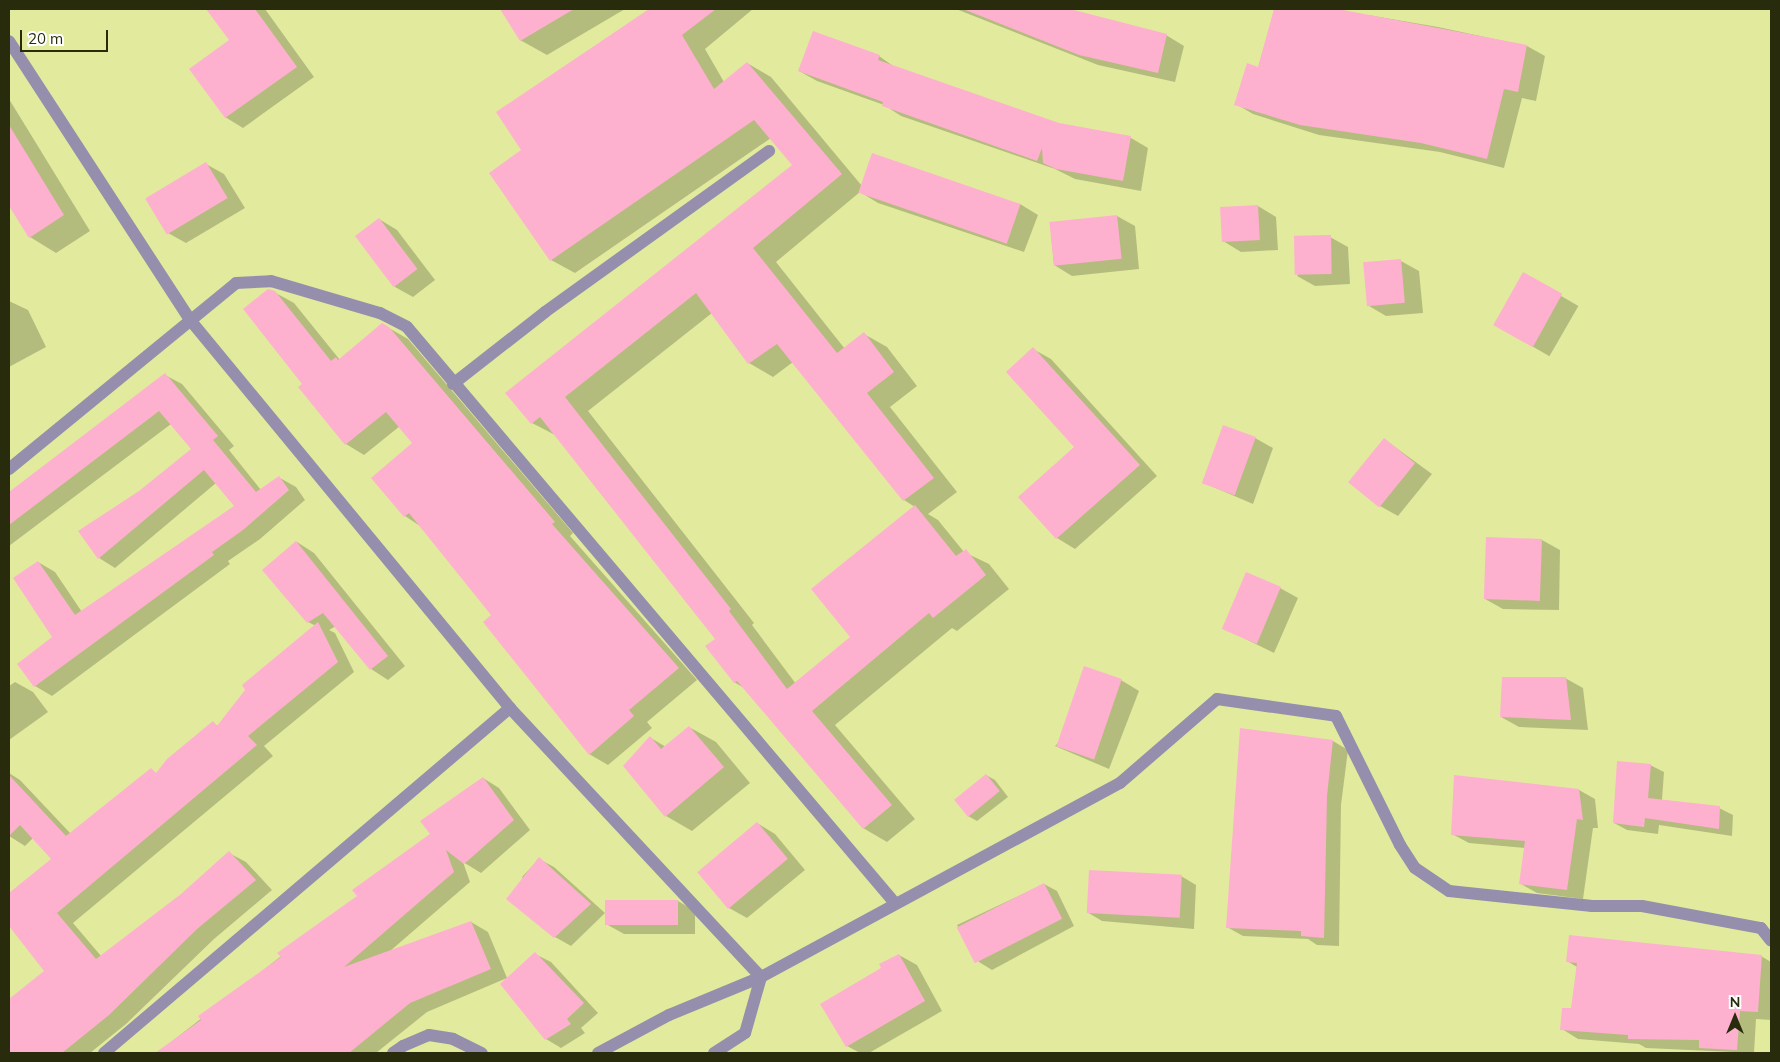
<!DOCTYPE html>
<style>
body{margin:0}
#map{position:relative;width:1780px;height:1062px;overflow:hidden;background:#e2eb9d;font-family:Mulish,sans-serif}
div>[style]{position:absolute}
.shadow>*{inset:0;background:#0003;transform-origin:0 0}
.building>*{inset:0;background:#feb0cf;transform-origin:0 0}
.minor>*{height:12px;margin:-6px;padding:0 6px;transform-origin:6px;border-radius:6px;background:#958fad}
span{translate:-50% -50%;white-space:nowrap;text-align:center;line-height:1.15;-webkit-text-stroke:4px #fff;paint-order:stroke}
.frame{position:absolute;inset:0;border:10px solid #292c0c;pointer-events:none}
.north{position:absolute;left:1710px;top:992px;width:50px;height:50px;-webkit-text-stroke:4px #fff;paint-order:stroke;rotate:0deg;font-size:14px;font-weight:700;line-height:20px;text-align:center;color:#292c0c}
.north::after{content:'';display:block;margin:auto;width:18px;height:22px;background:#292c0c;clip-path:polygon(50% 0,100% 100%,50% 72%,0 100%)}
.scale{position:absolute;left:20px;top:30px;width:88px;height:22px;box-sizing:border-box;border:2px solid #292c0c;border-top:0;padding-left:6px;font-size:15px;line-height:18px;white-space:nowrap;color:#292c0c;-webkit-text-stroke:4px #fff;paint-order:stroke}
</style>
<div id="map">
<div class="shadow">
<div style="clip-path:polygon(208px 9px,265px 9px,314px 77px,243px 128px,225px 117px,231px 41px)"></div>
<div style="clip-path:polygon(502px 9px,625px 9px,547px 55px,520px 40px)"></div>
<div style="clip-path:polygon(evenodd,652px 9px,753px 9px,705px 49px,724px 82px,747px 63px,771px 77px,862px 186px,1020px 204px,1038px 215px,1024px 252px,878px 203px,860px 192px,776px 262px,845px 349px,864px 334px,887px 347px,917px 386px,890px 407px,957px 492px,928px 514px,938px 520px,964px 552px,989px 564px,1009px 589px,957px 631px,952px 628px,835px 725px,915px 819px,887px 842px,863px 828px,744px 688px,734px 682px,717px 639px,557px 436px,532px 423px,794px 165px,771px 138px,575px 273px,551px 260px,523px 151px,498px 112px,652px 9px,712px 313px,749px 363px,773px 377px,793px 362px,904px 500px,915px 507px,852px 637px,796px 684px,752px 625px,754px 623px,588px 411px,712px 313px)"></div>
<div style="clip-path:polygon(956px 9px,1066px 9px,1091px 18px,1166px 35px,1184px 46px,1175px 82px,1098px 65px)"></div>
<div style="clip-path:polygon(1275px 9px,1333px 9px,1367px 18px,1368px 15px,1438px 27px,1527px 46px,1545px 56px,1536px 101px,1522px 98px,1504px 168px,1440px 152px,1319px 135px,1253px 114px,1236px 104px,1258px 68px)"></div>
<div style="clip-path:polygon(879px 56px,896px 68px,1059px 125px,1131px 138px,1148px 148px,1141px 191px,1075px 179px,1055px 169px,901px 116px,884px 105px,817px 81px,799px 71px)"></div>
<div style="clip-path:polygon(9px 99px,90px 231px,56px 253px,30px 237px,9px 204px)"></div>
<div style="clip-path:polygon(206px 164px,224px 174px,245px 208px,186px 243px,168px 233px)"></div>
<div style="clip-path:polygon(1258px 206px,1276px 217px,1278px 250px,1241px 252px,1223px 241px)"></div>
<div style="clip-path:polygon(1117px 216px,1135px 226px,1139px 269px,1072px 276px,1054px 265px,1050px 223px)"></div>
<div style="clip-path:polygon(379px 219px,397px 230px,435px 280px,413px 297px,395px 287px)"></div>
<div style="clip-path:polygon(1330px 237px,1348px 247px,1350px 284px,1315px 286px,1297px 276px)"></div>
<div style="clip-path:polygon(1401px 261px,1419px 271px,1423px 313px,1386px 316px,1369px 306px)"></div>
<div style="left:1523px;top:274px;width:64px;height:58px;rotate:30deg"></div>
<div style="clip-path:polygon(274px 292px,294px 303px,340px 360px,382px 324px,408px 339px,573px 533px,570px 536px,697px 680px,647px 722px,652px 728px,608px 765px,589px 754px,493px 615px,420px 526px,405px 516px,414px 443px,400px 426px,364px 455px,346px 444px,304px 384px)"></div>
<div style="clip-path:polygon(9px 301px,28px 310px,46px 347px,9px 367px)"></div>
<div style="clip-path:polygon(1033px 349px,1051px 359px,1157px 476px,1075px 549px,1057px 538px,1020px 498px,1076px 447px)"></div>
<div style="clip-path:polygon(165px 375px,182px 384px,234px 446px,229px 450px,261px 490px,280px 478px,296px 487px,305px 500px,260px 539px,228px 561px,230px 564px,52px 696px,35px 686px,54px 637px,38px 562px,55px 572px,82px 612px,236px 507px,216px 483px,115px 568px,99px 558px,193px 449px,171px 424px,9px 546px,9px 493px)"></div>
<div style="clip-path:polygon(1255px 438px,1273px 448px,1253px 504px,1204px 483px)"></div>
<div style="clip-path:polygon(1384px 439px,1432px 474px,1398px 516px,1380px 506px)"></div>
<div style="clip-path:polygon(1487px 539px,1542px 540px,1560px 550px,1559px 610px,1503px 609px,1485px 599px)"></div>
<div style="clip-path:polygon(297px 542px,314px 553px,405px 666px,388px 680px,371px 669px,336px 626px,329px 630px,335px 633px,354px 672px,264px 746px,273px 756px,73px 923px,101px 956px,181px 895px,229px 853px,246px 862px,272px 890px,214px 939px,126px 1024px,90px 1053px,9px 1053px,9px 1001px,46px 971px,9px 924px,9px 894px,53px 860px,33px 838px,25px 846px,9px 836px,9px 773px,20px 780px,71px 834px,151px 770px,157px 774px,213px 723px,218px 726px,316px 626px,308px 622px)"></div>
<div style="clip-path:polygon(1280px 588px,1298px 598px,1274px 653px,1223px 628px)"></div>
<div style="clip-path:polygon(1565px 678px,1583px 688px,1588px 730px,1519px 727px,1501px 717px)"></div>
<div style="clip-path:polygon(1121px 680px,1139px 691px,1109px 769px,1055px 746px)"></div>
<div style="clip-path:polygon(15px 682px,33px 692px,48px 712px,9px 740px,9px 686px)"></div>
<div style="clip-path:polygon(689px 727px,716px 742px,750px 783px,692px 831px,666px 816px,651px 738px,666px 747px)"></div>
<div style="clip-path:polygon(1241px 730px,1333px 741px,1348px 750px,1341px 805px,1339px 946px,1317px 945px,1308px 939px,1243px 936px,1227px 927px)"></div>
<div style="clip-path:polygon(1650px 765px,1664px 772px,1662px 800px,1719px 808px,1733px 815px,1732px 836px,1659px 825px,1658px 834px,1627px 830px,1614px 823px)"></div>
<div style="clip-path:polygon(986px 775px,995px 780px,1008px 797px,977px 821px,968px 816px)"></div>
<div style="clip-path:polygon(483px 778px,499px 788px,530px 830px,481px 873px,463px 862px,470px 882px,389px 952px,471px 922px,488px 932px,507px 978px,427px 1012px,376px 1053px,157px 1053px,358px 896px,431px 835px)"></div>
<div style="clip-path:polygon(1579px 790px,1595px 799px,1598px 828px,1593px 828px,1583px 899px,1537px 893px,1521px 884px,1525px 848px,1469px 843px,1452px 834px)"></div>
<div style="clip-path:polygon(757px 823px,775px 834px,805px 870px,747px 918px,729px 908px,699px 872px)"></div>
<div style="clip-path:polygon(539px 859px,554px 867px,605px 913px,571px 946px,555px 937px,522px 877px)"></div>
<div style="clip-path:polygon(1181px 876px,1196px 885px,1194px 929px,1102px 921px,1087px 912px)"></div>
<div style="clip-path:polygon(1044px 884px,1057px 891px,1074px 926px,992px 970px,979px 962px,957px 925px)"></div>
<div style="clip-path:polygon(678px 901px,695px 911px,695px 934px,624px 934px,606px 924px)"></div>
<div style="clip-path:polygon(535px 954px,551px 962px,598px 1013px,581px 1028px,585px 1033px,561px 1048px,546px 1039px)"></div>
<div style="clip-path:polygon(899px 955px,917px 965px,942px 1011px,869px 1053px,860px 1053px,847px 1046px)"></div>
<div style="clip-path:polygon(1761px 956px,1771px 962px,1771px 1020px,1756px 1019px,1754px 1053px,1646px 1048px,1639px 1044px,1578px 1039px,1562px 1029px,1572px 1010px,1577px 967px,1567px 961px)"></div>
</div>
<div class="building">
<div style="clip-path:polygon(206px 9px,255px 9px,297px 67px,225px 118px,189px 69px,229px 40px)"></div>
<div style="clip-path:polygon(500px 9px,574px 9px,520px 41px)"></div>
<div style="clip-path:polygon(649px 9px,716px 9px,682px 35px,714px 89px,747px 62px,842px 174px,753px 248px,837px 353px,864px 332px,894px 372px,867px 393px,934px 478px,903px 501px,777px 344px,748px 364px,696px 293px,565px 397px,731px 609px,729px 611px,787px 689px,850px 637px,811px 589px,915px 505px,956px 556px,966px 549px,986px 575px,933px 618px,929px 613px,812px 711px,892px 805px,863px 829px,737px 681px,734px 683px,705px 646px,715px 639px,540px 417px,531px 424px,505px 393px,792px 165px,754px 120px,550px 261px,489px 173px,521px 150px,496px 112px)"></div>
<div style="clip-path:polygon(963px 9px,1070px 9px,1167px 34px,1158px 73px,1079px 55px)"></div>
<div style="clip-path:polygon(1274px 9px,1338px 9px,1527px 45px,1518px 92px,1504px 89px,1487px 159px,1421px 143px,1300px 125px,1234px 105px,1247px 63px,1258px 67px)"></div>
<div style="clip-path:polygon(813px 31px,880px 55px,878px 60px,1059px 123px,1131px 136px,1123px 181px,1056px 169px,1043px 163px,1042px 148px,1037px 161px,882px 106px,883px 102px,798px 71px)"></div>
<div style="clip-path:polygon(9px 125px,64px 215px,29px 238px,9px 206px)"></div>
<div style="left:872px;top:153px;width:157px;height:42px;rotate:19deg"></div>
<div style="left:206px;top:162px;width:42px;height:71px;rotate:59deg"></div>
<div style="left:1258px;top:205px;width:35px;height:38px;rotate:87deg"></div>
<div style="left:1117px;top:215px;width:44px;height:68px;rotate:84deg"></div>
<div style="left:379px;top:218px;width:64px;height:30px;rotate:53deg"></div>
<div style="left:1331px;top:235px;width:39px;height:37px;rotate:89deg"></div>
<div style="left:1401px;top:259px;width:44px;height:38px;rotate:85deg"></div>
<div style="left:1523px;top:272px;width:45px;height:61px;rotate:29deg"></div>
<div style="clip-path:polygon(268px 289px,275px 291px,331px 361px,336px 357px,338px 360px,382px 323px,389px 327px,555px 522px,552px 524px,679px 668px,629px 710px,634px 716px,589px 755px,483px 622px,491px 615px,409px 513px,404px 517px,371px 478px,412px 443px,386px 412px,345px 445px,298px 387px,302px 384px,243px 309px)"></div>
<div style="clip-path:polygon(1033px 347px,1140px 465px,1056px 539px,1018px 497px,1074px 447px,1006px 372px)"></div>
<div style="clip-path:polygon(165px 373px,218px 436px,213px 440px,256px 492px,279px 476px,289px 490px,243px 530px,212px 552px,214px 555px,34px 687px,17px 664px,52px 637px,13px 578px,38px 561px,75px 615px,234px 506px,204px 470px,98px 559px,78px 531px,139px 491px,191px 449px,159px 411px,9px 525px,9px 492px)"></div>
<div style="left:1223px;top:425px;width:35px;height:62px;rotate:20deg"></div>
<div style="left:1384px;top:438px;width:40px;height:57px;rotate:39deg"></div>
<div style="left:1486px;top:537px;width:56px;height:62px;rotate:2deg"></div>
<div style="clip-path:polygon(296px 541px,388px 656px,370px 670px,323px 613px,307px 623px,262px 570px)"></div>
<div style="left:1246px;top:572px;width:38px;height:62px;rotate:23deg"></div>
<div style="clip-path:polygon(318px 622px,338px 662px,248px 736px,257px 745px,57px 913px,96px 959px,181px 894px,229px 851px,256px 880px,197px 929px,109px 1015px,62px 1053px,9px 1053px,9px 999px,44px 971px,9px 926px,9px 893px,51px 859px,20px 825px,9px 836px,9px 775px,66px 836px,151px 768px,156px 773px,167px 759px,213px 721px,217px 726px,245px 690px,242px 685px)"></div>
<div style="left:1084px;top:666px;width:40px;height:85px;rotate:19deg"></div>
<div style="clip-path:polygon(1502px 677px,1566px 677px,1571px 720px,1500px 717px)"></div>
<div style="clip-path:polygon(689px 726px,724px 767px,665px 817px,623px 766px,650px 736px,661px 749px)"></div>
<div style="clip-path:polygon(1240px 728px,1333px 740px,1327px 796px,1324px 938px,1301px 936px,1301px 931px,1226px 928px)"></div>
<div style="clip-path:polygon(1617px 761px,1651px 764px,1648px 798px,1720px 806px,1719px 829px,1645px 818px,1644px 827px,1613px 823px)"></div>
<div style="left:986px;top:774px;width:22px;height:41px;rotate:51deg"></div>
<div style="clip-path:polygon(1454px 775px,1579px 789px,1583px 820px,1577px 819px,1567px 890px,1519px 884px,1525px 841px,1451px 835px)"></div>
<div style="clip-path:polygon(483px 777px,514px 820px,464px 864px,446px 850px,454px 872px,344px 967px,471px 921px,491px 969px,410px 1003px,349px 1053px,155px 1053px,201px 1020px,198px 1016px,281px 957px,277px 953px,357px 896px,352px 890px,430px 834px,420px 821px)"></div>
<div style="left:757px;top:822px;width:48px;height:78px;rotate:50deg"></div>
<div style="clip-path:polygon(539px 857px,591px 904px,554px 938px,506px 899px)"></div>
<div style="left:1089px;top:870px;width:93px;height:43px;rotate:3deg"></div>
<div style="left:1044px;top:883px;width:40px;height:98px;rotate:63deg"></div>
<div style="left:605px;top:900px;width:73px;height:25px"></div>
<div style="clip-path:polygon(1569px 935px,1762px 955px,1758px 1012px,1740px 1011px,1737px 1050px,1699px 1048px,1699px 1040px,1628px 1039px,1628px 1035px,1560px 1030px,1562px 1008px,1571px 1008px,1577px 963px,1566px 962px)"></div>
<div style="clip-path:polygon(535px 952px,584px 1003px,567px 1019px,571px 1024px,545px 1040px,500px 984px)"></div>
<div style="clip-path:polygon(899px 954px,925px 1001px,846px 1047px,820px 1004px,881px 968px,879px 964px)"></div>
</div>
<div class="minor">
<div style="left:9px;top:41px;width:334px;rotate:57deg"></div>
<div style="left:191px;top:321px;width:502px;rotate:50.5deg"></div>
<div style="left:510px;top:708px;width:368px;rotate:47deg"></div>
<div style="left:761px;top:977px;width:58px;rotate:105.9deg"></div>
<div style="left:745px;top:1033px;width:37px;rotate:147deg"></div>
<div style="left:453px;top:384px;width:117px;rotate:-38deg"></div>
<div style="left:545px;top:312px;width:276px;rotate:-35.7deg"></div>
<div style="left:9px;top:469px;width:293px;rotate:-39.3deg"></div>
<div style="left:236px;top:283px;width:35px;rotate:-3deg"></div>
<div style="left:271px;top:281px;width:114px;rotate:16.4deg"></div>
<div style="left:380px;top:313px;width:30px;rotate:27deg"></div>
<div style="left:407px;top:327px;width:754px;rotate:49.74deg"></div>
<div style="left:104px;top:1053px;width:533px;rotate:-40.36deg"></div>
<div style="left:393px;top:1053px;width:12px;rotate:-35deg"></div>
<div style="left:403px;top:1046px;width:28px;rotate:-23deg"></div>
<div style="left:429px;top:1035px;width:24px;rotate:9deg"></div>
<div style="left:453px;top:1039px;width:32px;rotate:26deg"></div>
<div style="left:598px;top:1053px;width:81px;rotate:-28.2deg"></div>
<div style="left:669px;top:1015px;width:100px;rotate:-22.4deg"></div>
<div style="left:761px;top:977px;width:408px;rotate:-28.4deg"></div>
<div style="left:1120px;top:783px;width:128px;rotate:-40.9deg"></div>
<div style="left:1217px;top:699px;width:120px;rotate:8.1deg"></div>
<div style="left:1336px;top:716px;width:144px;rotate:63.6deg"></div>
<div style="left:1400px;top:845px;width:27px;rotate:57deg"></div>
<div style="left:1415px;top:868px;width:41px;rotate:34.1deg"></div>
<div style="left:1449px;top:891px;width:144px;rotate:6deg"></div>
<div style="left:1592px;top:906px;width:50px"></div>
<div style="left:1642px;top:906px;width:121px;rotate:10.5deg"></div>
<div style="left:1761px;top:928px;width:16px;rotate:52deg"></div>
</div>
<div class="frame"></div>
<div class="north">N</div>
<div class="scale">20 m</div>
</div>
